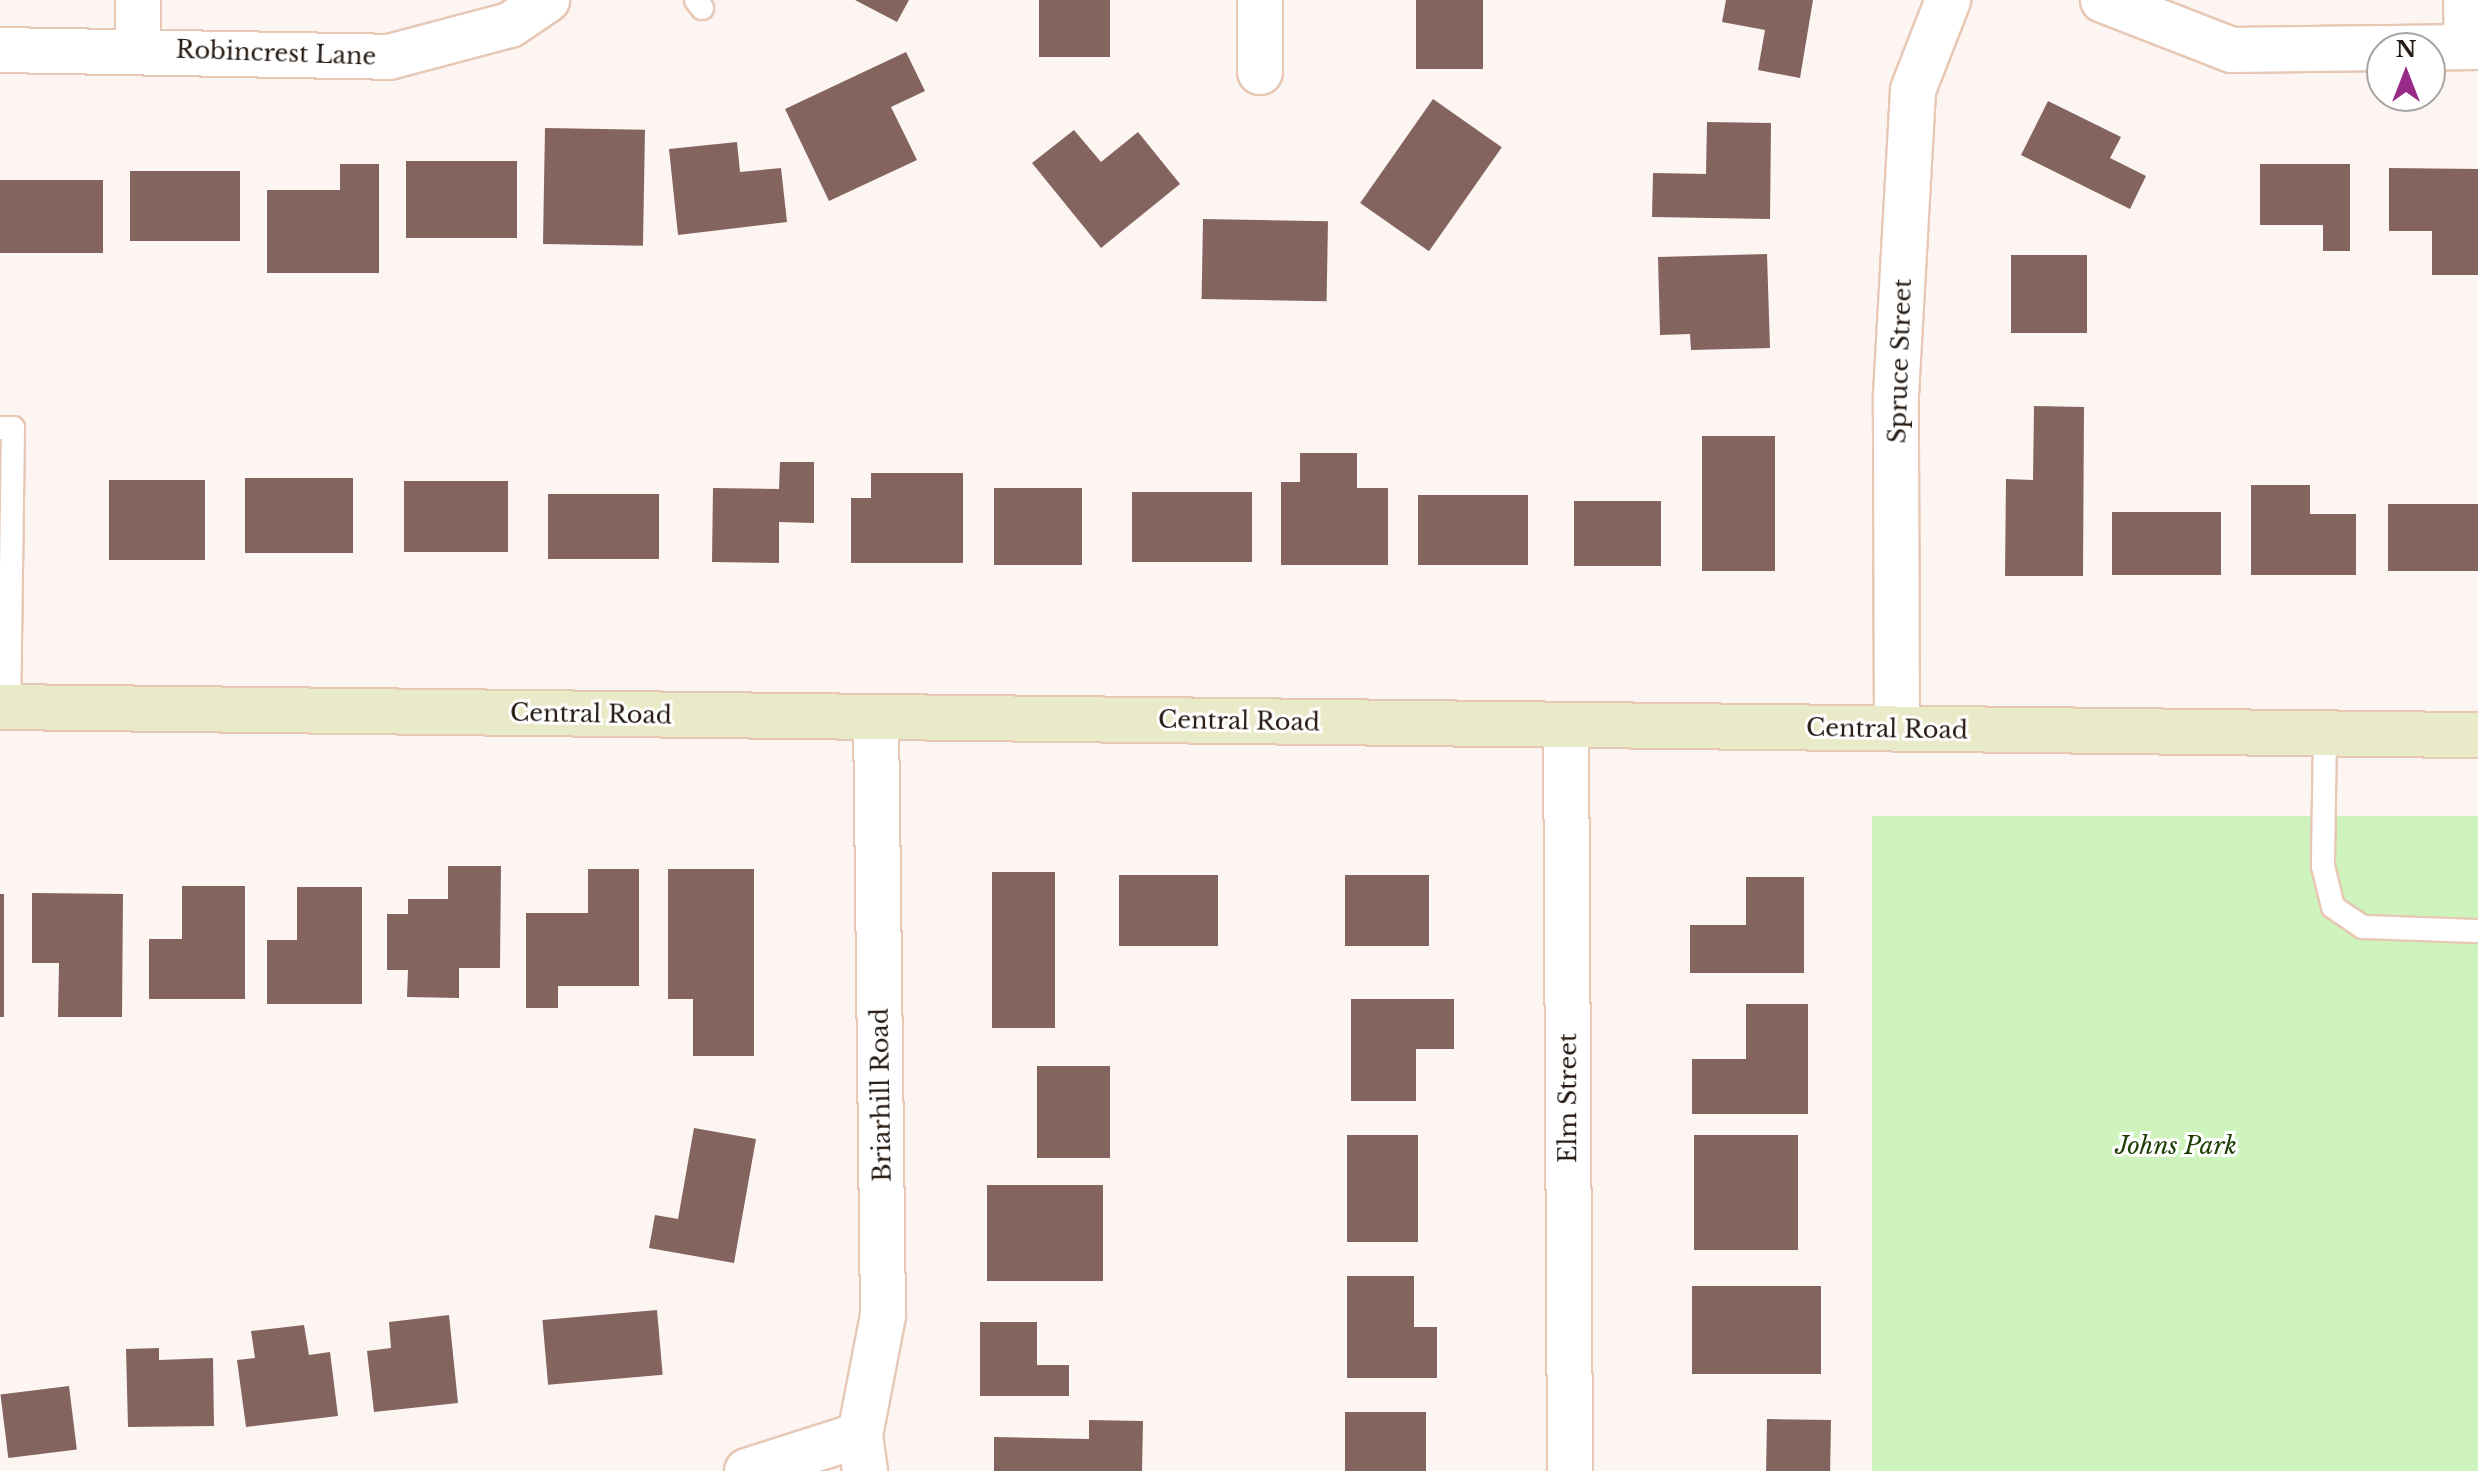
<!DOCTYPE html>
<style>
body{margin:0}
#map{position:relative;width:2478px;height:1471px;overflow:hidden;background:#fcf5f2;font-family:"Libre Baskerville",serif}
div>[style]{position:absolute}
.green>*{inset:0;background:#cff3bd;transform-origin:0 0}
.building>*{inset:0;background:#84645e;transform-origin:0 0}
.roads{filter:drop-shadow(2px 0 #e6c8b5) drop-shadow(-2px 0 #e6c8b5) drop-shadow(0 2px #e6c8b5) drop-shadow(0 -2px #e6c8b5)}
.lane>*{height:22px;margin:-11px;padding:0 11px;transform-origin:11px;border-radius:11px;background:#fff}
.street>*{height:44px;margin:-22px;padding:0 22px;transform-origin:22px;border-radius:22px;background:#fff}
.secondary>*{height:44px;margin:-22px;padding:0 22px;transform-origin:22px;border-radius:22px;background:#e9eac8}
span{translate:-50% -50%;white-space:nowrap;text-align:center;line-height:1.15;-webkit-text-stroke:6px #fff;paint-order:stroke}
.street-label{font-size:24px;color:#271c15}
.park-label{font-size:24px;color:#1c3e02;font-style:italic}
.north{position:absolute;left:2366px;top:32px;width:80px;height:80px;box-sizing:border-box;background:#fff;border:2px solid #a9a4a1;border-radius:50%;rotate:0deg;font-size:22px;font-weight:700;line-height:32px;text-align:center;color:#271c15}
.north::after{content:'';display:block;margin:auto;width:28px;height:36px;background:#9a2a88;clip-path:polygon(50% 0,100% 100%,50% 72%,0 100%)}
</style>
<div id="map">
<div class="green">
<div style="left:1872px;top:816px;width:606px;height:655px"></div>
</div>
<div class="building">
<div style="clip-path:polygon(855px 0,909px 0,897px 22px)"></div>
<div style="left:1039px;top:0;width:71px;height:57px"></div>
<div style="left:1416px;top:0;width:67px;height:69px"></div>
<div style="clip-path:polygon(1726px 0,1813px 0,1800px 78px,1758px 70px,1765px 30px,1722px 22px)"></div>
<div style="clip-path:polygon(906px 52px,925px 91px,891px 107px,917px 160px,829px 201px,785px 109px)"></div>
<div style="left:1433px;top:99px;width:84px;height:127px;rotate:35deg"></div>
<div style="clip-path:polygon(2048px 101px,2121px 137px,2110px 158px,2146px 176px,2130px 209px,2021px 155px)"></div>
<div style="clip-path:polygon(1707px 122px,1771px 123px,1770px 219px,1652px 217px,1653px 173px,1706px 174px)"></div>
<div style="left:545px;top:128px;width:100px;height:116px;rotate:1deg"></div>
<div style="clip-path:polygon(1074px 130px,1101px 162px,1138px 132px,1180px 184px,1101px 248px,1032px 163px)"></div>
<div style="clip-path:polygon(737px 142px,740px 172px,781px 168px,787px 222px,678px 235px,669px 149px)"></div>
<div style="left:406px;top:161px;width:111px;height:77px"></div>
<div style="clip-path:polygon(340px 164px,379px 164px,379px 273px,267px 273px,267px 190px,340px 190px)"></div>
<div style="clip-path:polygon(2260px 164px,2350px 164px,2350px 251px,2323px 251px,2323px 225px,2260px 225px)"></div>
<div style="clip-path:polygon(2389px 168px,2478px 169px,2478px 275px,2432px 275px,2432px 231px,2389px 231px)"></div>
<div style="left:130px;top:171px;width:110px;height:70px"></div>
<div style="left:0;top:180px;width:103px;height:73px"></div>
<div style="left:1203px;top:219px;width:125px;height:80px;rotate:1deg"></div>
<div style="clip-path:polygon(1767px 254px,1770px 348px,1691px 350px,1690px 334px,1660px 335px,1658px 257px)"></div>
<div style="left:2011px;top:255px;width:76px;height:78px"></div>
<div style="clip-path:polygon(2034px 406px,2084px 407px,2083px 576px,2005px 576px,2006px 479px,2033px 480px)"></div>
<div style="left:1702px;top:436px;width:73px;height:135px"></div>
<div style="clip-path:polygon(1300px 453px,1357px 453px,1357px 488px,1388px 488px,1388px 565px,1281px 565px,1281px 482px,1300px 482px)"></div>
<div style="clip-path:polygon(780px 462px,814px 462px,814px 523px,779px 522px,779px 563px,712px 562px,713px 488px,779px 489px)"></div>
<div style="clip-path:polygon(871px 473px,963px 473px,963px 563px,851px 563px,851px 498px,871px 498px)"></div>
<div style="left:245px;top:478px;width:108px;height:75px"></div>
<div style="left:109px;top:480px;width:96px;height:80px"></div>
<div style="left:404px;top:481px;width:104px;height:71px"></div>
<div style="clip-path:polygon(2251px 485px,2310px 485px,2310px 514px,2356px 514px,2356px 575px,2251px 575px)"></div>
<div style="left:994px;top:488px;width:88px;height:77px"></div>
<div style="left:1132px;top:492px;width:120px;height:70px"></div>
<div style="left:548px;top:494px;width:111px;height:65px"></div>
<div style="left:1418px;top:495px;width:110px;height:70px"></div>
<div style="left:1574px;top:501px;width:87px;height:65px"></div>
<div style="left:2388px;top:504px;width:90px;height:67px"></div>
<div style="left:2112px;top:512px;width:109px;height:63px"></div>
<div style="clip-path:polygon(448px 866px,501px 866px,500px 968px,459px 968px,459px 998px,407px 997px,408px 970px,387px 970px,387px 914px,408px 914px,408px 899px,448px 899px)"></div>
<div style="clip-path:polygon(588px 869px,639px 869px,639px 986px,558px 986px,558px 1008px,526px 1008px,526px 913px,588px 913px)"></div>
<div style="clip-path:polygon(668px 869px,754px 869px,754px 1056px,693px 1056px,693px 999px,668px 999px)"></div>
<div style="left:992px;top:872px;width:63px;height:156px"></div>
<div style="left:1119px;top:875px;width:99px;height:71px"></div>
<div style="left:1345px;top:875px;width:84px;height:71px"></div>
<div style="clip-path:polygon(1746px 877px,1804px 877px,1804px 973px,1690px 973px,1690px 925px,1746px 925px)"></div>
<div style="clip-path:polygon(182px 886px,245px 886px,245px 999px,149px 999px,149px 939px,182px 939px)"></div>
<div style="clip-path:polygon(297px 887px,362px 887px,362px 1004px,267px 1004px,267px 940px,297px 940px)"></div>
<div style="clip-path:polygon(32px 893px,123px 894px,122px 1017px,58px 1017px,59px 963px,32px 963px)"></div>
<div style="left:0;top:894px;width:4px;height:123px"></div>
<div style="clip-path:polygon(1351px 999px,1454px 999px,1454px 1049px,1416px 1049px,1416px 1101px,1351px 1101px)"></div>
<div style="clip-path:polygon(1746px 1004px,1808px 1004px,1808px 1114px,1692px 1114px,1692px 1059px,1746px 1059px)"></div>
<div style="left:1037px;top:1066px;width:73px;height:92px"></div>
<div style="clip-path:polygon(694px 1128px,756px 1139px,734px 1263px,649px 1248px,655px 1215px,678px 1219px)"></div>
<div style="left:1347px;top:1135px;width:71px;height:107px"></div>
<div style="left:1694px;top:1135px;width:104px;height:115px"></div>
<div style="left:1103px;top:1185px;width:96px;height:116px;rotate:90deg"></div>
<div style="clip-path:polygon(1347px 1276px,1414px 1276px,1414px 1327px,1437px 1327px,1437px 1378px,1347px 1378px)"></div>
<div style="left:1692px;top:1286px;width:129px;height:88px"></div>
<div style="left:657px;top:1310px;width:65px;height:115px;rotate:85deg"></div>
<div style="clip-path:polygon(449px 1315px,458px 1403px,374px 1412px,367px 1351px,391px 1348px,389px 1322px)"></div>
<div style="clip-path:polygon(980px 1322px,1037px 1322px,1037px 1365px,1069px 1365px,1069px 1396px,980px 1396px)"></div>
<div style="clip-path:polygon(304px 1325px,309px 1355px,330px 1352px,338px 1416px,246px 1427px,237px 1360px,255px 1358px,251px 1331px)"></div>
<div style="clip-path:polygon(159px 1348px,159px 1360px,213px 1358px,214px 1426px,128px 1427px,126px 1349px)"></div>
<div style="left:69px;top:1386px;width:64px;height:69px;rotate:83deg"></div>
<div style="left:1345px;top:1412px;width:81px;height:59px"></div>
<div style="left:1767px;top:1419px;width:64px;height:52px;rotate:1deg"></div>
<div style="clip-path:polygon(1089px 1420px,1143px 1421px,1142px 1471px,994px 1471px,994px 1437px,1089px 1439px)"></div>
</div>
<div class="roads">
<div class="lane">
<div style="left:696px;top:0;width:10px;rotate:53deg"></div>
<div style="left:0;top:428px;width:13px"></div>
<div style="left:13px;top:428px;width:279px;rotate:90.8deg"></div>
<div style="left:2325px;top:733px;width:133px;rotate:90.9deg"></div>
<div style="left:2323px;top:866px;width:42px;rotate:76.3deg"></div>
<div style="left:2333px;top:907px;width:36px;rotate:34deg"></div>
<div style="left:2363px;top:927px;width:115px;rotate:2deg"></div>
</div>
<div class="street">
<div style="left:138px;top:0;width:48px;rotate:90deg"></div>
<div style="left:2103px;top:0;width:138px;rotate:21.2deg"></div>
<div style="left:2232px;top:50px;width:150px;rotate:-0.8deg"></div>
<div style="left:2466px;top:0;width:47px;rotate:88.8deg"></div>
<div style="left:2390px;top:48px;width:88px;rotate:-0.7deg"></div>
<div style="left:0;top:50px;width:389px;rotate:1deg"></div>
<div style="left:389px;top:57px;width:125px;rotate:-14.8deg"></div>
<div style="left:510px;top:25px;width:45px;rotate:-34deg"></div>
<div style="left:1260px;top:72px;width:72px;rotate:-90deg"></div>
<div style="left:1566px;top:725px;width:746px;rotate:89.69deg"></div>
<div style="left:1897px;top:729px;width:334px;rotate:-90.2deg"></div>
<div style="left:1896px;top:395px;width:305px;rotate:-86.8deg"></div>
<div style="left:1913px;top:90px;width:97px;rotate:-68.7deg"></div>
<div style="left:747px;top:1471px;width:119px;rotate:-17.7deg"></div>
<div style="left:865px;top:1471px;width:36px;rotate:-98deg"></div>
<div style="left:860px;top:1435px;width:122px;rotate:-79.1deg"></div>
<div style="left:883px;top:1315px;width:598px;rotate:-90.67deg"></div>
</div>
<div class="secondary">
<div style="left:0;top:707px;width:2478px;rotate:0.65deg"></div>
</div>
</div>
<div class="street-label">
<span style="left:276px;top:53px;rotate:2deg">Robincrest Lane</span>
<span style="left:1900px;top:361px;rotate:-88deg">Spruce Street</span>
<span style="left:591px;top:714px;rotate:1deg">Central Road</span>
<span style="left:1239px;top:721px;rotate:1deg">Central Road</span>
<span style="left:1887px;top:729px;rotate:1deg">Central Road</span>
<span style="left:881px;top:1095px;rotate:-91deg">Briarhill Road</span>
<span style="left:1568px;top:1098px;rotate:-90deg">Elm Street</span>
</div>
<div class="park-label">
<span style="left:2176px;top:1146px">Johns Park</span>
</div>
<div class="north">N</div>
</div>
